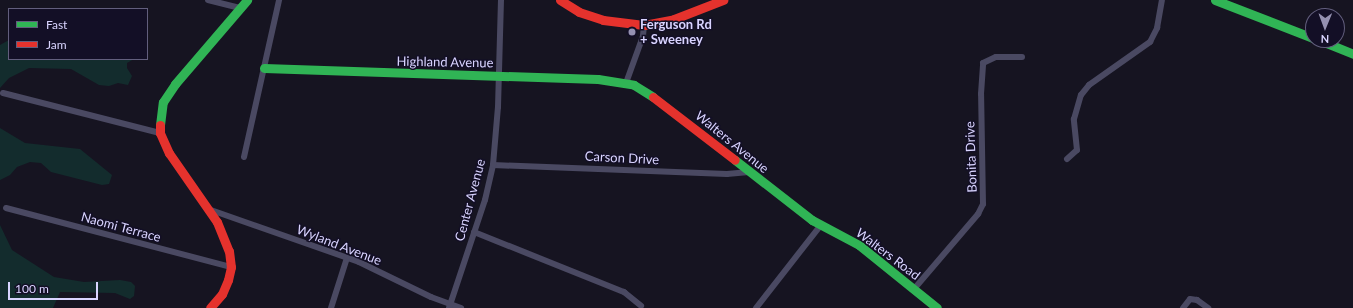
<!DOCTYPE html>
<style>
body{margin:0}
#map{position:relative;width:1353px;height:308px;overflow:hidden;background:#161421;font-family:Lato,sans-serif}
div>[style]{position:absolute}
.green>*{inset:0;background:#132c2d}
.street>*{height:6px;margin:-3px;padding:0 3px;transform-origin:3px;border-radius:3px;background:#4a4962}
.fast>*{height:9px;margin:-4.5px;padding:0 4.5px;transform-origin:4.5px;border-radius:4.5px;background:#30b455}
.jam>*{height:9px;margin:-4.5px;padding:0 4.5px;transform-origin:4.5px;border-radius:4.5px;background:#e5322d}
.dots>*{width:11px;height:11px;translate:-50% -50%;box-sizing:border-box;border:2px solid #130f26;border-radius:50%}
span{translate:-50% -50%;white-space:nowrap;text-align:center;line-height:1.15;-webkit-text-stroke:3px #130f26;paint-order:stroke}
.poi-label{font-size:13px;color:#d9d4ff;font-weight:700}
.left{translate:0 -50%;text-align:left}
.street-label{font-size:13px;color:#d9d4ff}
.legend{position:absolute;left:8px;top:8px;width:140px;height:52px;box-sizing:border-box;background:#130f26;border:1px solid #625e7d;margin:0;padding:5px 7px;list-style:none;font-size:12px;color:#d9d4ff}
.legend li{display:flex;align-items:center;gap:8px;height:20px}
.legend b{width:20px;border:1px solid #625e7d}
.north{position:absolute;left:1305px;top:8px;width:40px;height:40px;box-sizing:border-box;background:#130f26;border:1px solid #625e7d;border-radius:50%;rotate:181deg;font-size:11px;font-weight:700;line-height:16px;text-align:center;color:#d9d4ff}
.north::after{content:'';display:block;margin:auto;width:14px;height:18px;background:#9591b1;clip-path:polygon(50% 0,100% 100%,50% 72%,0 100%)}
.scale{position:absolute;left:8px;top:282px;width:90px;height:18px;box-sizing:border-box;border:2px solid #d9d4ff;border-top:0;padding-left:5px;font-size:12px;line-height:14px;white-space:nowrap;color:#d9d4ff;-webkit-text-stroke:3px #130f26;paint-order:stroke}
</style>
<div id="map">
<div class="green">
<div style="clip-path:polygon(9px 40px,9px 59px,134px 59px,127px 63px,127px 68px,132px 76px,128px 85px,118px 83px,109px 86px,99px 85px,71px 69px,29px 68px,9px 78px,0 88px,0 45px)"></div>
<div style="clip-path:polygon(0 128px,25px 143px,80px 149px,112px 175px,109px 184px,102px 185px,51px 172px,41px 163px,30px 162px,17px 167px,10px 175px,0 180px)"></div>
<div style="clip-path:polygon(0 225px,12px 250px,54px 277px,84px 282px,120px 280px,131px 282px,135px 286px,134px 296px,130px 299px,115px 293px,60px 292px,53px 308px,0 308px)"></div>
</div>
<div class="street">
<div style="left:208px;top:0;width:34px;rotate:14deg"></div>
<div style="left:626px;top:83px;width:50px;rotate:-70.1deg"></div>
<div style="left:643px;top:36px;width:11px;rotate:-85deg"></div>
<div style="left:3px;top:93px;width:162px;rotate:14.3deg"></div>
<div style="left:244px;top:157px;width:161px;rotate:-77.4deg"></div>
<div style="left:1067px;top:159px;width:13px;rotate:-42deg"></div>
<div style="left:1077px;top:150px;width:31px;rotate:-96deg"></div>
<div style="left:1074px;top:119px;width:25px;rotate:-74deg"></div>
<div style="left:1081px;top:95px;width:13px;rotate:-51deg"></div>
<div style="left:1089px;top:85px;width:75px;rotate:-35.2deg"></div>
<div style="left:1150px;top:42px;width:16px;rotate:-63deg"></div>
<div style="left:1157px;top:28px;width:28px;rotate:-80deg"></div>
<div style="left:493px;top:165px;width:234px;rotate:2.2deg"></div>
<div style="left:727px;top:174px;width:22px;rotate:-5deg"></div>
<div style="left:6px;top:208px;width:233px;rotate:14.7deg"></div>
<div style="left:208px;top:209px;width:160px;rotate:19.3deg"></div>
<div style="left:359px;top:262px;width:80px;rotate:25.9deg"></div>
<div style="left:431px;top:297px;width:32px;rotate:20deg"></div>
<div style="left:474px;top:232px;width:162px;rotate:21.8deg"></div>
<div style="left:624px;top:292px;width:22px;rotate:39deg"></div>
<div style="left:914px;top:289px;width:99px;rotate:-49.5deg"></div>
<div style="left:978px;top:214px;width:11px;rotate:-63deg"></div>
<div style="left:983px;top:204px;width:110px;rotate:-91deg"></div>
<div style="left:981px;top:94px;width:31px;rotate:-86deg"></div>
<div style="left:983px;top:63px;width:14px;rotate:-25deg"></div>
<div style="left:996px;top:57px;width:26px"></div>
<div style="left:331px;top:308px;width:52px;rotate:-72.3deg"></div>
<div style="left:449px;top:308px;width:114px;rotate:-71.6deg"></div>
<div style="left:485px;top:200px;width:36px;rotate:-77deg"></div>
<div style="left:493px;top:165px;width:58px;rotate:-85.1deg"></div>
<div style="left:498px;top:107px;width:107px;rotate:-88.4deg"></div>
<div style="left:756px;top:308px;width:104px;rotate:-52deg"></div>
<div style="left:1183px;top:308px;width:11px;rotate:-52deg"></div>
<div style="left:1190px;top:299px;width:7px;rotate:8deg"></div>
<div style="left:1197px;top:300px;width:14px;rotate:36deg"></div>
</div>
<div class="fast">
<div style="left:1215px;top:0;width:105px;rotate:21.2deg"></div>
<div style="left:1319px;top:40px;width:37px;rotate:22deg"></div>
<div style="left:264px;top:68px;width:334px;rotate:1.9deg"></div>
<div style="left:598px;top:79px;width:36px;rotate:9deg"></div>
<div style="left:634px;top:85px;width:22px;rotate:32deg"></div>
<div style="left:160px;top:125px;width:23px;rotate:-83deg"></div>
<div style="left:163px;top:102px;width:22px;rotate:-56deg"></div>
<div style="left:175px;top:84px;width:111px;rotate:-49.4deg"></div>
<div style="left:735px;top:160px;width:98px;rotate:37.9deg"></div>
<div style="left:812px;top:220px;width:53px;rotate:28deg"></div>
<div style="left:859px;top:245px;width:100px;rotate:38.9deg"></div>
</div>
<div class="jam">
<div style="left:560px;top:0;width:22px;rotate:32deg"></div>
<div style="left:579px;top:12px;width:25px;rotate:18deg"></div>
<div style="left:603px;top:20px;width:41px;rotate:7deg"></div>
<div style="left:644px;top:25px;width:31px;rotate:-11deg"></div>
<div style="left:674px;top:19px;width:53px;rotate:-21.2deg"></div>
<div style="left:653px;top:97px;width:103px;rotate:37.5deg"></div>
<div style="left:160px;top:125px;width:8px;rotate:90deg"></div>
<div style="left:160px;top:133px;width:22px;rotate:66deg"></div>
<div style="left:169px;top:153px;width:84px;rotate:55.2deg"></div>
<div style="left:217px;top:222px;width:31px;rotate:68deg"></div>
<div style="left:229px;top:251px;width:16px;rotate:83deg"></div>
<div style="left:231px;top:267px;width:13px;rotate:103deg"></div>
<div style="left:228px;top:280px;width:15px;rotate:113deg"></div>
<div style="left:222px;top:294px;width:18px;rotate:131deg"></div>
</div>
<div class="dots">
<div style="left:632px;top:32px;background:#9591b1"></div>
</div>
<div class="poi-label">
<span class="left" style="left:640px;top:32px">Ferguson Rd<br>+ Sweeney</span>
</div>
<div class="street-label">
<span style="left:445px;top:62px;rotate:1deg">Highland Avenue</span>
<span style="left:732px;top:142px;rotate:39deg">Walters Avenue</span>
<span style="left:971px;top:157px;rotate:-92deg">Bonita Drive</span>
<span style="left:622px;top:158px;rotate:3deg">Carson Drive</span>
<span style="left:470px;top:200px;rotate:-75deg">Center Avenue</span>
<span style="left:121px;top:227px;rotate:15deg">Naomi Terrace</span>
<span style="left:339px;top:245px;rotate:21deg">Wyland Avenue</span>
<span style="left:888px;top:254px;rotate:37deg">Walters Road</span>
</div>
<ul class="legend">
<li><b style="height:5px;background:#30b455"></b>Fast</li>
<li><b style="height:5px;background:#e5322d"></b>Jam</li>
</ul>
<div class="north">N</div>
<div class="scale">100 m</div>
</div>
